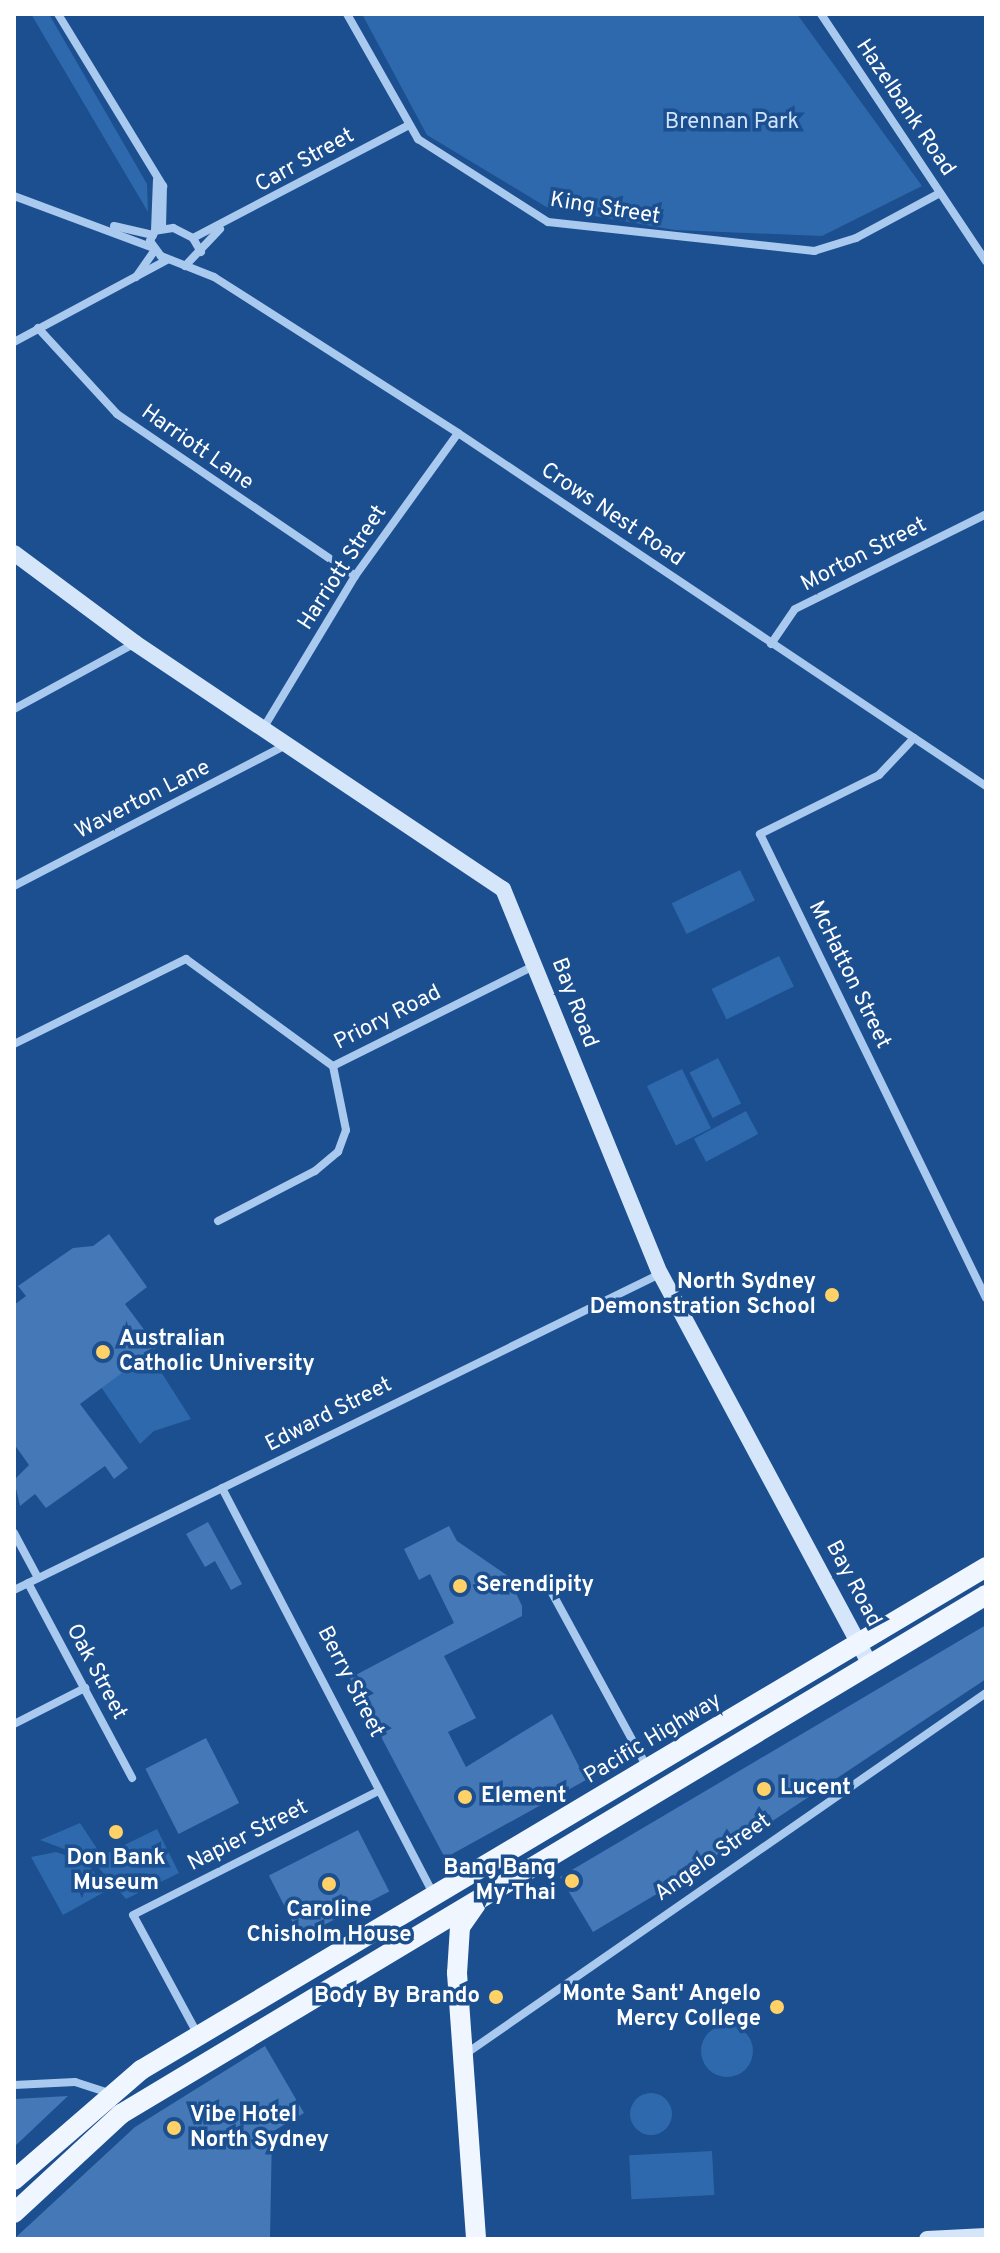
<!DOCTYPE html>
<style>
body{margin:0}
#map{position:relative;width:1000px;height:2253px;overflow:hidden;background:#1b4f8f;font-family:Overpass,sans-serif}
div>[style]{position:absolute}
.green>*{inset:0;background:#2e69ad;transform-origin:0 0}
.round{border-radius:50%}
.building>*{inset:0;background:#4478b7;transform-origin:0 0}
.street>*{height:8px;margin:-4px;padding:0 4px;transform-origin:4px;border-radius:4px;background:#a9c9ee}
.secondary>*{height:16px;margin:-8px;padding:0 8px;transform-origin:8px;border-radius:8px;background:#d6e6fa}
.primary>*{height:20px;margin:-10px;padding:0 10px;transform-origin:10px;border-radius:10px;background:#f0f6ff}
.dots>*{width:22px;height:22px;translate:-50% -50%;box-sizing:border-box;border:4px solid #1b4f8f;border-radius:50%}
span{translate:-50% -50%;white-space:nowrap;text-align:center;line-height:1.15;-webkit-text-stroke:7px #1b4f8f;paint-order:stroke}
.street-label{font-size:22px;color:#fff}
.park-label{font-size:22px;color:#cfe3fa}
.poi-label{font-size:22px;color:#fff;font-weight:700}
.right{translate:-100% -50%;text-align:right}
.left{translate:0 -50%;text-align:left}
.frame{position:absolute;inset:0;border:16px solid #fff;pointer-events:none}
</style>
<div id="map">
<div class="green">
<div style="clip-path:polygon(31px 14px,49px 14px,147px 184px,148px 212px)"></div>
<div style="clip-path:polygon(362px 14px,797px 14px,922px 186px,822px 236px,675px 230px,548px 208px,427px 135px)"></div>
<div style="left:740px;top:870px;width:34px;height:76px;rotate:64deg"></div>
<div style="left:779px;top:956px;width:34px;height:75px;rotate:64deg"></div>
<div style="left:718px;top:1058px;width:51px;height:32px;rotate:63deg"></div>
<div style="left:682px;top:1069px;width:66px;height:39px;rotate:64deg"></div>
<div style="left:746px;top:1111px;width:26px;height:59px;rotate:62deg"></div>
<div style="clip-path:polygon(138px 1361px,156px 1364px,191px 1419px,154px 1431px,140px 1444px,101px 1387px)"></div>
<div style="clip-path:polygon(80px 1823px,102px 1856px,157px 1829px,179px 1873px,126px 1899px,91px 1859px,40px 1840px)"></div>
<div style="clip-path:polygon(56px 1852px,86px 1862px,108px 1890px,63px 1915px,31px 1857px)"></div>
<div class="round" style="left:701px;top:2025px;width:52px;height:52px"></div>
<div class="round" style="left:630px;top:2093px;width:42px;height:42px"></div>
<div style="left:712px;top:2151px;width:44px;height:83px;rotate:87deg"></div>
</div>
<div class="building">
<div style="clip-path:polygon(109px 1234px,147px 1287px,125px 1304px,157px 1347px,80px 1404px,128px 1468px,114px 1479px,105px 1466px,46px 1508px,35px 1494px,20px 1506px,14px 1480px,29px 1465px,14px 1444px,14px 1305px,26px 1296px,18px 1286px,73px 1248px,93px 1246px)"></div>
<div style="clip-path:polygon(208px 1522px,242px 1584px,231px 1590px,215px 1561px,205px 1567px,186px 1534px)"></div>
<div style="clip-path:polygon(449px 1526px,457px 1541px,508px 1576px,522px 1606px,522px 1616px,444px 1656px,476px 1718px,448px 1732px,466px 1767px,552px 1714px,586px 1780px,445px 1858px,350px 1678px,454px 1623px,430px 1574px,419px 1580px,404px 1549px)"></div>
<div style="clip-path:polygon(986px 1625px,986px 1679px,717px 1858px,593px 1932px,560px 1877px)"></div>
<div style="left:206px;top:1738px;width:73px;height:68px;rotate:63deg"></div>
<div style="left:358px;top:1830px;width:69px;height:100px;rotate:63deg"></div>
<div style="clip-path:polygon(265px 2046px,304px 2113px,272px 2132px,270px 2239px,14px 2239px,135px 2127px)"></div>
<div style="clip-path:polygon(68px 2096px,14px 2147px,14px 2099px)"></div>
</div>
<div class="street">
<div style="left:58px;top:14px;width:202px;rotate:58.6deg"></div>
<div style="left:163px;top:186px;width:42px;rotate:91.4deg"></div>
<div style="left:347px;top:14px;width:144px;rotate:60.4deg"></div>
<div style="left:418px;top:139px;width:154px;rotate:32.6deg"></div>
<div style="left:548px;top:222px;width:268px;rotate:6.2deg"></div>
<div style="left:814px;top:251px;width:44px;rotate:-17.2deg"></div>
<div style="left:856px;top:238px;width:95px;rotate:-28.2deg"></div>
<div style="left:821px;top:14px;width:297px;rotate:56.3deg"></div>
<div style="left:14px;top:196px;width:146px;rotate:20.4deg"></div>
<div style="left:114px;top:226px;width:40px;rotate:13deg"></div>
<div style="left:155px;top:231px;width:51px;rotate:-87.8deg"></div>
<div style="left:193px;top:238px;width:242px;rotate:-27.6deg"></div>
<div style="left:201px;top:252px;width:16px;rotate:-120deg"></div>
<div style="left:193px;top:238px;width:22px;rotate:-153deg"></div>
<div style="left:173px;top:228px;width:18px;rotate:171deg"></div>
<div style="left:155px;top:231px;width:11px;rotate:117deg"></div>
<div style="left:150px;top:241px;width:19px;rotate:54deg"></div>
<div style="left:161px;top:256px;width:57px;rotate:21.6deg"></div>
<div style="left:214px;top:277px;width:290px;rotate:32.6deg"></div>
<div style="left:458px;top:433px;width:635px;rotate:33.77deg"></div>
<div style="left:185px;top:266px;width:51px;rotate:-46.6deg"></div>
<div style="left:136px;top:277px;width:32px;rotate:-55deg"></div>
<div style="left:38px;top:328px;width:117px;rotate:47.4deg"></div>
<div style="left:117px;top:414px;width:288px;rotate:34.2deg"></div>
<div style="left:14px;top:342px;width:174px;rotate:-28.2deg"></div>
<div style="left:771px;top:644px;width:42px;rotate:-55.6deg"></div>
<div style="left:795px;top:609px;width:213px;rotate:-26.4deg"></div>
<div style="left:14px;top:709px;width:138px;rotate:-28.6deg"></div>
<div style="left:264px;top:727px;width:176px;rotate:-58.9deg"></div>
<div style="left:355px;top:576px;width:176px;rotate:-54.2deg"></div>
<div style="left:914px;top:738px;width:51px;rotate:133.4deg"></div>
<div style="left:879px;top:775px;width:133px;rotate:153.6deg"></div>
<div style="left:760px;top:834px;width:516px;rotate:64.03deg"></div>
<div style="left:14px;top:886px;width:309px;rotate:-27.4deg"></div>
<div style="left:14px;top:1044px;width:192px;rotate:-26.3deg"></div>
<div style="left:186px;top:959px;width:182px;rotate:36.1deg"></div>
<div style="left:218px;top:1221px;width:109px;rotate:-27.3deg"></div>
<div style="left:315px;top:1171px;width:30px;rotate:-40deg"></div>
<div style="left:338px;top:1152px;width:23px;rotate:-70deg"></div>
<div style="left:346px;top:1130px;width:65px;rotate:-101.5deg"></div>
<div style="left:333px;top:1066px;width:225px;rotate:-26.5deg"></div>
<div style="left:222px;top:1488px;width:459px;rotate:62.5deg"></div>
<div style="left:14px;top:1533px;width:51px;rotate:61.9deg"></div>
<div style="left:545px;top:1580px;width:215px;rotate:61.4deg"></div>
<div style="left:28px;top:1583px;width:221px;rotate:61.9deg"></div>
<div style="left:14px;top:1590px;width:719px;rotate:-26.07deg"></div>
<div style="left:14px;top:1724px;width:80px;rotate:-26.9deg"></div>
<div style="left:198px;top:2035px;width:136px;rotate:-118.4deg"></div>
<div style="left:133px;top:1915px;width:275px;rotate:-26.8deg"></div>
<div style="left:464px;top:2055px;width:635px;rotate:-34.74deg"></div>
<div style="left:14px;top:2085px;width:61px;rotate:-2.8deg"></div>
<div style="left:75px;top:2082px;width:35px;rotate:18deg"></div>
</div>
<div class="secondary">
<div style="left:14px;top:553px;width:151px;rotate:36.6deg"></div>
<div style="left:135px;top:643px;width:443px;rotate:33.8deg"></div>
<div style="left:503px;top:889px;width:415px;rotate:67.8deg"></div>
<div style="left:660px;top:1273px;width:442px;rotate:61.8deg"></div>
<div style="left:927px;top:2239px;width:59px;rotate:-2.9deg"></div>
</div>
<div class="primary">
<div style="left:476px;top:1904px;width:28px;rotate:125deg"></div>
<div style="left:460px;top:1927px;width:46px;rotate:93.7deg"></div>
<div style="left:457px;top:1973px;width:267px;rotate:85.9deg"></div>
<div style="left:14px;top:2180px;width:168px;rotate:-40.9deg"></div>
<div style="left:141px;top:2070px;width:983px;rotate:-30.76deg"></div>
<div style="left:14px;top:2213px;width:146px;rotate:-42.8deg"></div>
<div style="left:121px;top:2114px;width:1009px;rotate:-30.96deg"></div>
</div>
<div class="dots">
<div style="left:832px;top:1295px;background:#ffd166"></div>
<div style="left:103px;top:1352px;background:#ffd166"></div>
<div style="left:460px;top:1586px;background:#ffd166"></div>
<div style="left:764px;top:1789px;background:#ffd166"></div>
<div style="left:465px;top:1797px;background:#ffd166"></div>
<div style="left:116px;top:1832px;background:#ffd166"></div>
<div style="left:572px;top:1881px;background:#ffd166"></div>
<div style="left:329px;top:1884px;background:#ffd166"></div>
<div style="left:496px;top:1997px;background:#ffd166"></div>
<div style="left:777px;top:2007px;background:#ffd166"></div>
<div style="left:174px;top:2128px;background:#ffd166"></div>
</div>
<div class="street-label">
<span style="left:905px;top:108px;rotate:56deg">Hazelbank Road</span>
<span style="left:305px;top:161px;rotate:-29deg">Carr Street</span>
<span style="left:605px;top:209px;rotate:9deg">King Street</span>
<span style="left:197px;top:448px;rotate:35deg">Harriott Lane</span>
<span style="left:612px;top:515px;rotate:34deg">Crows Nest Road</span>
<span style="left:864px;top:555px;rotate:-27deg">Morton Street</span>
<span style="left:343px;top:568px;rotate:-57deg">Harriott Street</span>
<span style="left:143px;top:800px;rotate:-27deg">Waverton Lane</span>
<span style="left:849px;top:975px;rotate:64deg">McHatton Street</span>
<span style="left:574px;top:1003px;rotate:69deg">Bay Road</span>
<span style="left:388px;top:1018px;rotate:-27deg">Priory Road</span>
<span style="left:329px;top:1415px;rotate:-27deg">Edward Street</span>
<span style="left:853px;top:1584px;rotate:62deg">Bay Road</span>
<span style="left:96px;top:1672px;rotate:62deg">Oak Street</span>
<span style="left:350px;top:1682px;rotate:63deg">Berry Street</span>
<span style="left:653px;top:1739px;rotate:-31deg">Pacific Highway</span>
<span style="left:248px;top:1836px;rotate:-27deg">Napier Street</span>
<span style="left:713px;top:1858px;rotate:-35deg">Angelo Street</span>
</div>
<div class="park-label">
<span style="left:732px;top:123px">Brennan Park</span>
</div>
<div class="poi-label">
<span class="right" style="left:816px;top:1295px">North Sydney<br>Demonstration School</span>
<span class="left" style="left:119px;top:1352px">Australian<br>Catholic University</span>
<span class="left" style="left:476px;top:1586px">Serendipity</span>
<span class="left" style="left:780px;top:1789px">Lucent</span>
<span class="left" style="left:481px;top:1797px">Element</span>
<span style="left:116px;top:1871px">Don Bank<br>Museum</span>
<span class="right" style="left:556px;top:1881px">Bang Bang<br>My Thai</span>
<span style="left:329px;top:1923px">Caroline<br>Chisholm House</span>
<span class="right" style="left:761px;top:2007px">Monte Sant' Angelo<br>Mercy College</span>
<span class="right" style="left:480px;top:1997px">Body By Brando</span>
<span class="left" style="left:190px;top:2128px">Vibe Hotel<br>North Sydney</span>
</div>
<div class="frame"></div>
</div>
